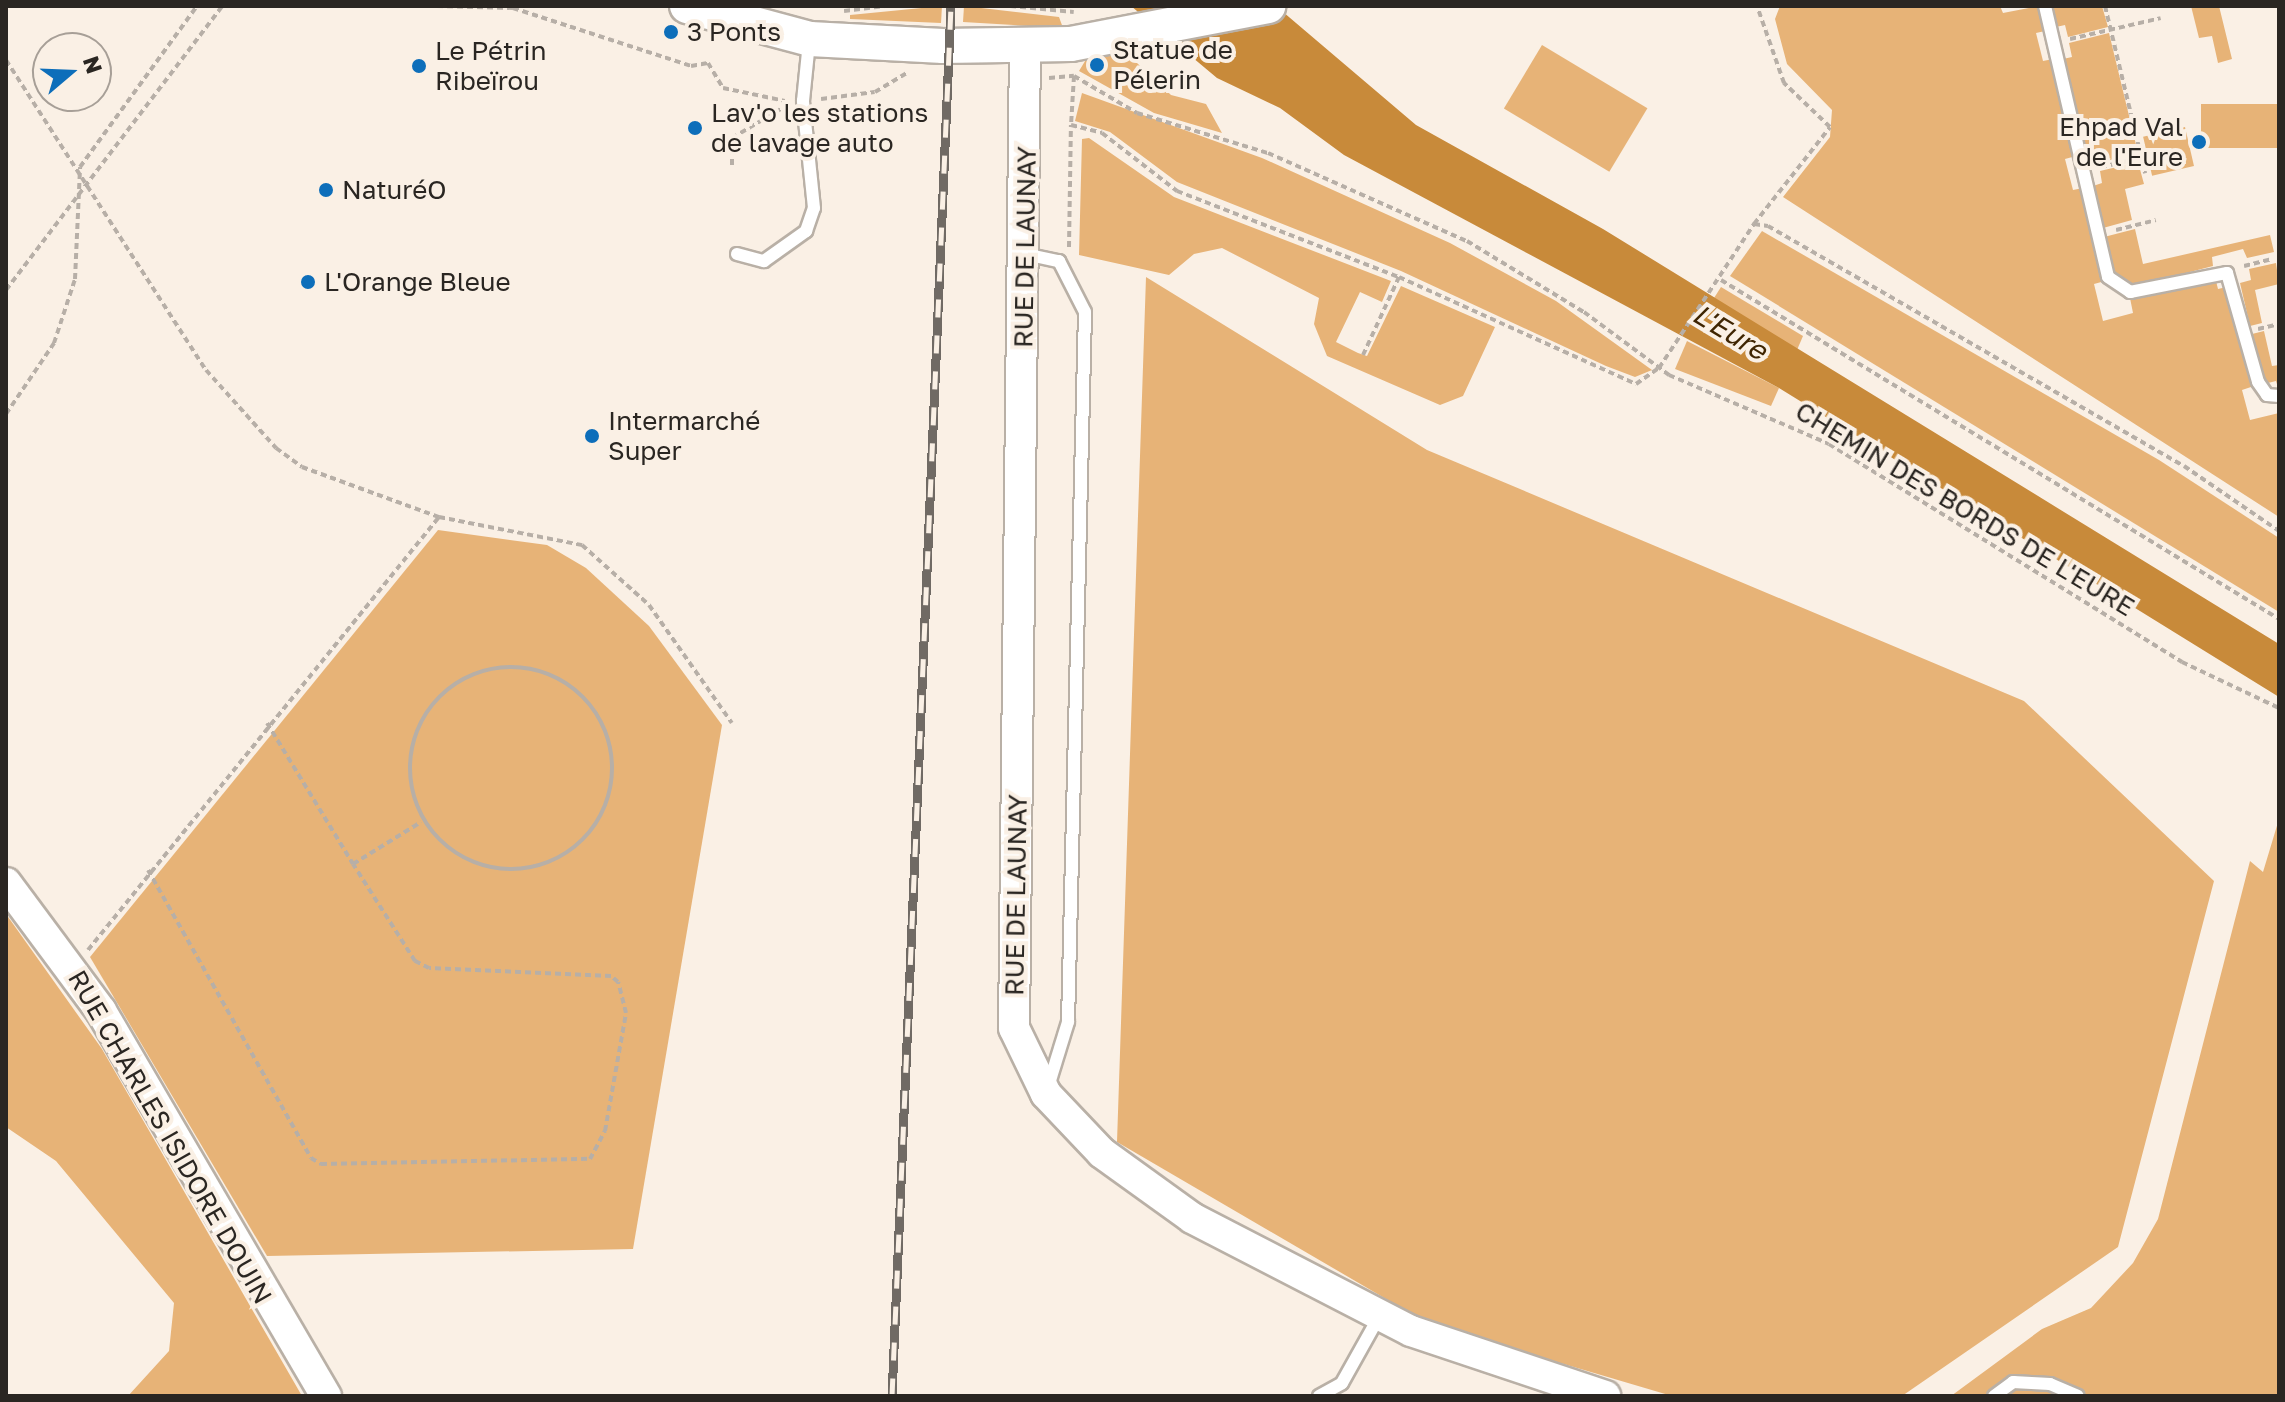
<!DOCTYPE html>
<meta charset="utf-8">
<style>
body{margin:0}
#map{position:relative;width:2285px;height:1402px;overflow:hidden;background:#faf0e5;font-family:"Golos Text",sans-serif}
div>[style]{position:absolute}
.green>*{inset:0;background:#e7b377;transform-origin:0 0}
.water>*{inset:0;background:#c88a3a}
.path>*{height:4px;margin-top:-2px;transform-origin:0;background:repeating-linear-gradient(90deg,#b7afa7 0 6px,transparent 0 10px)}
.path>.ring{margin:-2px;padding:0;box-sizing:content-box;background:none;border:4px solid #b7afa7;border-radius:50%}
.roads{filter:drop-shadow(2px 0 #b9b0a6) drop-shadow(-2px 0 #b9b0a6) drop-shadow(0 2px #b9b0a6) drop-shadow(0 -2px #b9b0a6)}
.service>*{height:12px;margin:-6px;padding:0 6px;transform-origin:6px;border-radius:6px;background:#fff}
.tertiary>*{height:30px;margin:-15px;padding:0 15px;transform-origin:15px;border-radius:15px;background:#fff}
.secondary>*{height:34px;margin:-17px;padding:0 17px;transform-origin:17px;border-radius:17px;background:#fff}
.rail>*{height:9px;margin-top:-4.5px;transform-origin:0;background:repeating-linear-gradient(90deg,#faf0e5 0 18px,#706a64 0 36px);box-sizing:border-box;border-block:2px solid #706a64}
.dots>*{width:22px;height:22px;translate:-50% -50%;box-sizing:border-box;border:4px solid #faf0e5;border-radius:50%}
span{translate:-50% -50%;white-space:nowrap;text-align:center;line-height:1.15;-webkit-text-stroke:8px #faf0e5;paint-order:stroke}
.poi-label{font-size:26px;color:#2a2622}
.left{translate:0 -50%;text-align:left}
.right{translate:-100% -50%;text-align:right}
.street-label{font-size:26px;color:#2a2622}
.water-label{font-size:28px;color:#3f2502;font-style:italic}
.frame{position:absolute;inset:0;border:8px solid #2a2622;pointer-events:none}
.north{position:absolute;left:32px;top:32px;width:80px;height:80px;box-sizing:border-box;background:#faf0e5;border:2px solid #a79f97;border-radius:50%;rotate:71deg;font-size:22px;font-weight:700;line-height:32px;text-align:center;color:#2a2622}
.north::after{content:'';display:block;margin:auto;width:28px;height:36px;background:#0d6eba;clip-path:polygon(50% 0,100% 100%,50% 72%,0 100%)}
</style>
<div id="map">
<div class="green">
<div style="clip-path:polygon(942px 6px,941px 23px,850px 19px,850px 15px)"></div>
<div style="clip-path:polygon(964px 6px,1059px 17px,1063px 28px,963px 22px)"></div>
<div style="clip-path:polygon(1780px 6px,2000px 6px,2003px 13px,2039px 6px,2045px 31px,2036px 33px,2043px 61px,2053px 59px,2076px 156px,2065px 159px,2073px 190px,2083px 188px,2105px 281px,2094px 284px,2103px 321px,2133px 313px,2130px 298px,2215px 277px,2218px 289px,2231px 286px,2254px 386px,2242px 390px,2250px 420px,2279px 413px,2279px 517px,1783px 197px,1830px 137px,1832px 110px,1787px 64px,1775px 19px)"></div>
<div style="clip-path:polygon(2052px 6px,2102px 6px,2108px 27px,2068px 37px,2065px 25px,2056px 27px)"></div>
<div style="clip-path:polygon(2191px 6px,2219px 6px,2232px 59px,2218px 63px,2212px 36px,2199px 38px)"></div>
<div style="clip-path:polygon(2109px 33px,2138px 153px,2098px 163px,2095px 151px,2085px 154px,2063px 59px,2072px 57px,2069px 43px)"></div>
<div style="left:1542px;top:45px;width:123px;height:74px;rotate:31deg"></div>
<div style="clip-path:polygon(1120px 47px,1171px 95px,1206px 104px,1222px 133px,1154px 113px,1079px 71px,1090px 53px)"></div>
<div style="clip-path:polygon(1082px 93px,1262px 158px,1450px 243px,1556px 301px,1652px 370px,1635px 377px,1606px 366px,1401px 271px,1177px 182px,1110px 132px,1075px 121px)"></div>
<div style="left:2279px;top:104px;width:44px;height:78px;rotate:90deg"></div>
<div style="left:2185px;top:127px;width:40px;height:43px;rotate:77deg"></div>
<div style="clip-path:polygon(1089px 138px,1174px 197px,1391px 281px,1382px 302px,1360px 292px,1336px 342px,1358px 353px,1367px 356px,1401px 286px,1495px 327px,1463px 396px,1440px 405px,1327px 356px,1314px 324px,1319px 298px,1222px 248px,1194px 254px,1169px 275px,1079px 255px,1082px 139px)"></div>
<div style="clip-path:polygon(2138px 162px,2144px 184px,2125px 189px,2132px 220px,2103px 228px,2093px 186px,2102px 183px,2100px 171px)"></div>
<div style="clip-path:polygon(2135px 229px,2143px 264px,2270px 235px,2274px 252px,2247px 258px,2243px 249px,2212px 257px,2213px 266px,2128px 288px,2125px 278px,2115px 280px,2104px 237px)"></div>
<div style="clip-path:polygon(1762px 231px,2159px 460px,2279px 538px,2279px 612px,1730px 276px)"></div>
<div style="clip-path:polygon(2276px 263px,2279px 284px,2255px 290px,2262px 323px,2250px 326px,2240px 283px,2251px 280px,2249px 269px)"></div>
<div style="clip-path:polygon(1146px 277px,1427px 450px,2024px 701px,2214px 881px,2118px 1247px,1902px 1396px,1672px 1396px,1429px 1324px,1117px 1142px)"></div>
<div style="clip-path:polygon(1721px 287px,1803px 336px,1797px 350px,1714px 298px)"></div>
<div style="clip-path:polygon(2264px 331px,2272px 366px,2279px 365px,2279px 391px,2276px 381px,2264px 384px,2252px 334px)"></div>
<div style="clip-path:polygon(1687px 341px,1779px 388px,1771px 406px,1675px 369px)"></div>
<div style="clip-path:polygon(438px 530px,547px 545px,586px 568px,649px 626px,722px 725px,633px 1249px,267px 1256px,90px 957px)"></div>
<div style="clip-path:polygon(2279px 819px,2279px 1396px,1951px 1396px,2042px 1329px,2091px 1308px,2133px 1263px,2158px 1219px,2250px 861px,2263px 872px)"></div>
<div style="clip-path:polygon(6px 914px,102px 1049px,302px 1396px,128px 1396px,169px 1351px,174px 1303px,56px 1161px,6px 1127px)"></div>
</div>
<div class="water">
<div style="clip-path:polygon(1131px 6px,1276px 6px,1416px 125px,1603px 229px,2279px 644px,2279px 697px,1779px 388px,1344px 155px,1280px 108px,1217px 78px)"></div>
</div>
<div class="path">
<div style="left:437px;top:6px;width:76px;rotate:1.5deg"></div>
<div style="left:513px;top:8px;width:187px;rotate:18deg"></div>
<div style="left:691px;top:66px;width:17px;rotate:-10deg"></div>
<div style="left:708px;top:63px;width:29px;rotate:59deg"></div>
<div style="left:723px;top:88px;width:63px;rotate:11.8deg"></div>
<div style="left:1010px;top:6px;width:64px;rotate:5.4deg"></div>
<div style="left:2105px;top:6px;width:172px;rotate:76.5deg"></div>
<div style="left:844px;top:11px;width:41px;rotate:-7deg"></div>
<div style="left:2070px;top:39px;width:93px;rotate:-13deg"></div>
<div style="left:6px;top:60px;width:369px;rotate:57.2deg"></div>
<div style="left:206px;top:370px;width:105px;rotate:48.1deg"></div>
<div style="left:276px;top:448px;width:32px;rotate:36deg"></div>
<div style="left:302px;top:467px;width:146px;rotate:20.1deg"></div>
<div style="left:439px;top:517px;width:146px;rotate:11.1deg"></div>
<div style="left:582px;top:545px;width:90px;rotate:41.8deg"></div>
<div style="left:649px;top:605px;width:144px;rotate:54.9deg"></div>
<div style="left:1074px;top:76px;width:49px;rotate:93.5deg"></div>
<div style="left:1071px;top:125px;width:32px;rotate:14deg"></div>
<div style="left:1102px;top:133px;width:95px;rotate:37.7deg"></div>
<div style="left:1177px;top:191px;width:238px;rotate:21.2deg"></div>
<div style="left:1399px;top:277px;width:260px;rotate:24.3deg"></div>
<div style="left:1636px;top:384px;width:28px;rotate:-35deg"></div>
<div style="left:1659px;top:368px;width:173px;rotate:-56.6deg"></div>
<div style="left:1754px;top:224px;width:14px;rotate:8deg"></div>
<div style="left:1768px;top:226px;width:480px;rotate:30deg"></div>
<div style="left:2184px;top:466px;width:115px;rotate:34.4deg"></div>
<div style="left:1074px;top:76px;width:73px;rotate:30.4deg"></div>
<div style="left:1137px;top:113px;width:137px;rotate:17deg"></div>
<div style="left:1268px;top:153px;width:218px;rotate:23.9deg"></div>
<div style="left:1467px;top:241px;width:137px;rotate:31.3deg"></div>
<div style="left:1584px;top:312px;width:106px;rotate:36.5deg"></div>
<div style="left:1669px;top:375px;width:174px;rotate:23.3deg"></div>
<div style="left:1829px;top:444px;width:415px;rotate:31.7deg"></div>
<div style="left:2182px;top:662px;width:107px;rotate:25.4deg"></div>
<div style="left:1049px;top:78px;width:25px;rotate:-5deg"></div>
<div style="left:821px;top:99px;width:54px;rotate:-7.4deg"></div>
<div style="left:875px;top:92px;width:37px;rotate:-31deg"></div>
<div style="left:732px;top:165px;width:27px;rotate:-90deg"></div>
<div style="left:732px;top:138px;width:63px;rotate:-30.7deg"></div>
<div style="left:2101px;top:167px;width:41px;rotate:-12.7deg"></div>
<div style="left:1754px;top:224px;width:123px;rotate:-51.9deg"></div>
<div style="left:1830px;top:127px;width:64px;rotate:-136.3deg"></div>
<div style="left:1784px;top:83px;width:82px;rotate:-109.3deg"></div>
<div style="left:2116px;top:230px;width:41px;rotate:-14deg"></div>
<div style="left:1069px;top:247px;width:122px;rotate:-89.1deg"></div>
<div style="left:2244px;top:266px;width:29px;rotate:-14deg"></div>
<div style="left:1721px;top:280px;width:653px;rotate:31.28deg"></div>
<div style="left:6px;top:290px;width:357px;rotate:-52.7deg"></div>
<div style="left:2258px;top:329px;width:22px;rotate:-13deg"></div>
<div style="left:1363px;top:355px;width:86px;rotate:-65.2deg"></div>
<div style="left:6px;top:414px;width:86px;rotate:-55.9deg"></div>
<div style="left:54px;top:343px;width:67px;rotate:-71.8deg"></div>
<div style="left:75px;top:279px;width:112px;rotate:-87.4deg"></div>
<div style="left:80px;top:167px;width:199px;rotate:-54deg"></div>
<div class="ring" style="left:410px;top:667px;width:198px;height:198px"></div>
<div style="left:267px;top:723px;width:165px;rotate:58.6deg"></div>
<div style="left:353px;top:864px;width:80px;rotate:-31.7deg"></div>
<div style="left:148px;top:870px;width:331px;rotate:60.5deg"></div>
<div style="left:311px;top:1158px;width:12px;rotate:31deg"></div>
<div style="left:321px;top:1164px;width:269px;rotate:-1.1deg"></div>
<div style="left:590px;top:1159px;width:32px;rotate:-62deg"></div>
<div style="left:605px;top:1131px;width:120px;rotate:-79.9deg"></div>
<div style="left:626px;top:1013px;width:32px;rotate:-104deg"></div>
<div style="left:618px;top:982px;width:9px;rotate:-139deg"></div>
<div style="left:611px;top:976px;width:182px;rotate:-177.5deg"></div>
<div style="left:429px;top:968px;width:16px;rotate:-153deg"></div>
<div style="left:415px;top:961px;width:115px;rotate:-122.6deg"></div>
<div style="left:88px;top:950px;width:557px;rotate:-50.97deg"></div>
</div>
<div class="roads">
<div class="service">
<div style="left:2045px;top:6px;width:278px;rotate:76.9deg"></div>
<div style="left:2108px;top:277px;width:27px;rotate:34deg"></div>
<div style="left:2130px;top:292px;width:99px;rotate:-11.1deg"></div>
<div style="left:2227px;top:273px;width:113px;rotate:74.1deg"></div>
<div style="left:2258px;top:382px;width:16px;rotate:55deg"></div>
<div style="left:2267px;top:395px;width:12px;rotate:5deg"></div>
<div style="left:737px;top:254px;width:28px;rotate:15deg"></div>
<div style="left:764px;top:261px;width:52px;rotate:-35.5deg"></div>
<div style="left:806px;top:231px;width:24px;rotate:-71deg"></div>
<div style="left:814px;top:208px;width:108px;rotate:-95.9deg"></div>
<div style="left:803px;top:101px;width:59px;rotate:-84.2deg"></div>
<div style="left:1025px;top:254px;width:35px;rotate:12deg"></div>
<div style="left:1059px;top:261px;width:57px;rotate:63deg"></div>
<div style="left:1085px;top:312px;width:710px;rotate:91.37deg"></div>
<div style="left:1068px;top:1022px;width:68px;rotate:107.1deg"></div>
<div style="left:1319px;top:1396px;width:26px;rotate:-29deg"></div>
<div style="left:1342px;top:1383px;width:78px;rotate:-60.8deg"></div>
<div style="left:1994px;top:1396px;width:24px;rotate:-36deg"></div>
<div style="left:2013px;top:1382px;width:37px;rotate:3deg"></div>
<div style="left:2050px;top:1384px;width:30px;rotate:23deg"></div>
</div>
<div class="tertiary">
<div style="left:1025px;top:45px;width:983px;rotate:90.64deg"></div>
<div style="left:1014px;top:1028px;width:73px;rotate:64.1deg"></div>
<div style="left:1046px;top:1094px;width:81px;rotate:46.5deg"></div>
<div style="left:1102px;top:1153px;width:111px;rotate:35.8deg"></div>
<div style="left:1192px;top:1218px;width:246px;rotate:27.3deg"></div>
<div style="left:1411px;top:1331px;width:205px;rotate:18.5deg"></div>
<div style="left:6px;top:883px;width:159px;rotate:53.4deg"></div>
<div style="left:101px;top:1011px;width:446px;rotate:59.7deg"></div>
</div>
<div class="secondary">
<div style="left:687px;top:6px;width:127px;rotate:15deg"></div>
<div style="left:810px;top:39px;width:133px;rotate:3deg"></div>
<div style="left:943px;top:46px;width:128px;rotate:-0.9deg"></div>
<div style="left:1071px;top:44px;width:201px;rotate:-10.9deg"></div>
</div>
</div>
<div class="rail">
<div style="left:892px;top:1396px;width:1391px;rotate:-87.57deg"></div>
</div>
<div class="dots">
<div style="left:671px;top:32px;background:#0d6eba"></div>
<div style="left:1097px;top:65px;background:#0d6eba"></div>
<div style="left:419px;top:66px;background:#0d6eba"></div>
<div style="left:695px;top:128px;background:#0d6eba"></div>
<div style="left:2199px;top:142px;background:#0d6eba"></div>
<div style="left:326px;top:190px;background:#0d6eba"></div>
<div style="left:308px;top:282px;background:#0d6eba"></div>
<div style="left:592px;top:436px;background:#0d6eba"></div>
</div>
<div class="poi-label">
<span class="left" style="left:687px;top:32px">3 Ponts</span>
<span class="left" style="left:1113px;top:65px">Statue de<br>Pélerin</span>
<span class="left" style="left:435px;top:66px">Le Pétrin<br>Ribeïrou</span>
<span class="left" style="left:711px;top:128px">Lav'o les stations<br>de lavage auto</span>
<span class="right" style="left:2183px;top:142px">Ehpad Val<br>de l'Eure</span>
<span class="left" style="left:342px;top:190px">NaturéO</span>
<span class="left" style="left:324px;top:282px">L'Orange Bleue</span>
<span class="left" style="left:608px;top:436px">Intermarché<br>Super</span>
</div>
<div class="street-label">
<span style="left:1025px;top:247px;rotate:-89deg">RUE DE LAUNAY</span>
<span style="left:1965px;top:509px;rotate:31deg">CHEMIN DES BORDS DE L'EURE</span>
<span style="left:1016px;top:895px;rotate:-89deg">RUE DE LAUNAY</span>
<span style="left:170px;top:1137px;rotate:60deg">RUE CHARLES ISIDORE DOUIN</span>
</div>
<div class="water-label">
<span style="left:1730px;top:332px;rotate:31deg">L'Eure</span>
</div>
<div class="frame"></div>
<div class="north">N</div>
</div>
